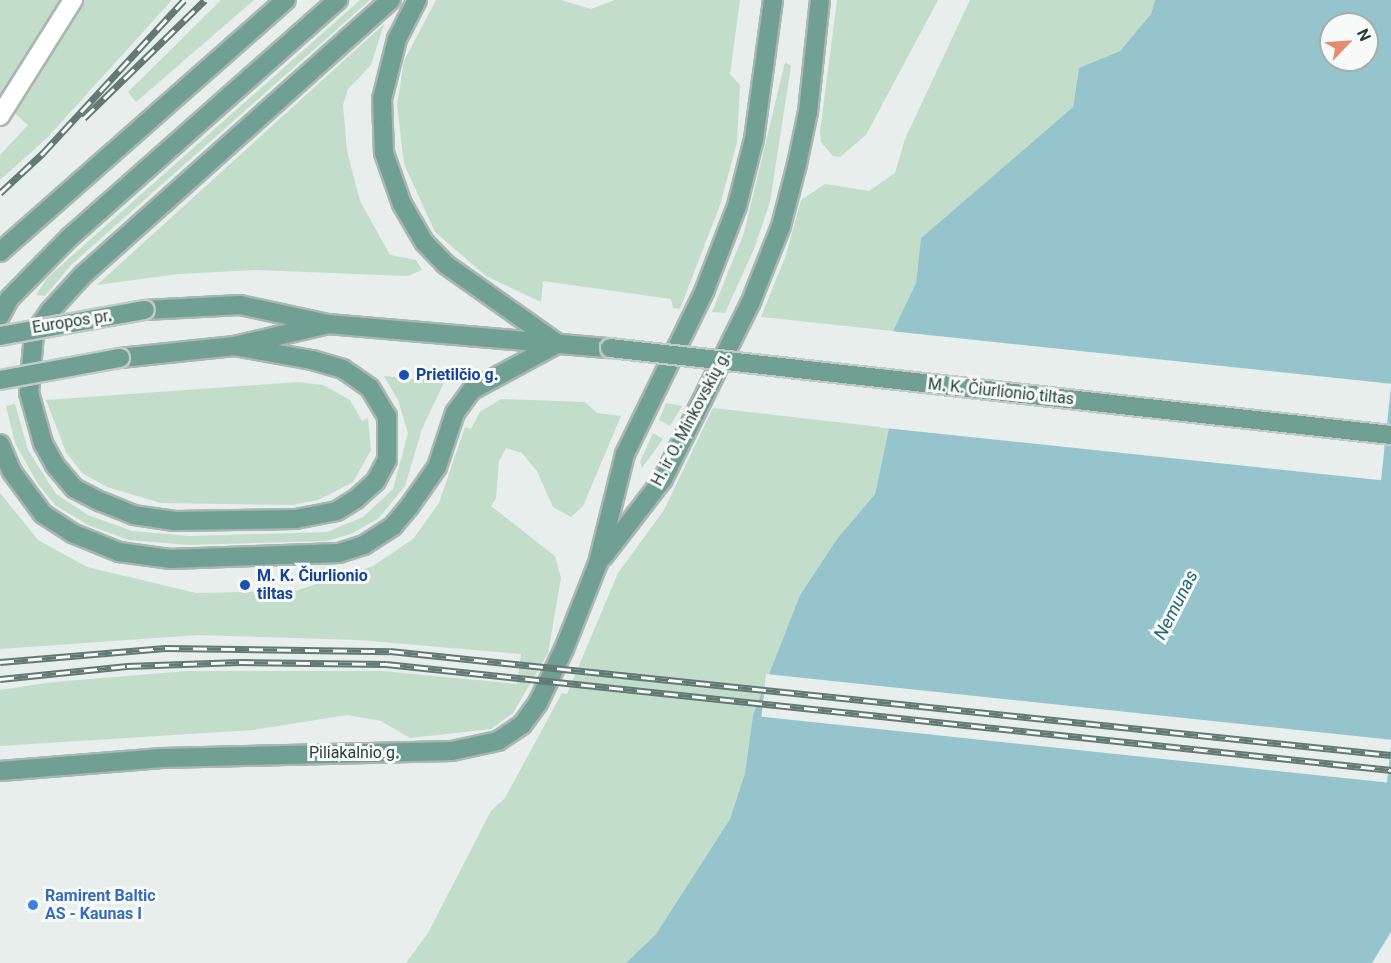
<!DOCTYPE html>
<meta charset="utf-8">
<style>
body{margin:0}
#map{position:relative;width:1391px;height:963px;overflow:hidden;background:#e7eeeb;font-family:Roboto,sans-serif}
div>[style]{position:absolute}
.green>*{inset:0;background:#c2ddc9}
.water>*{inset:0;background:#95c4cd}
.pier>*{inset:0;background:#e7eeeb;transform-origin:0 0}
.roads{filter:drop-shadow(2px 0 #aab6b2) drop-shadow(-2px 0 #aab6b2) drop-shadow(0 2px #aab6b2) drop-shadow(0 -2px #aab6b2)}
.minor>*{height:18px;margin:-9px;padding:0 9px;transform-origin:9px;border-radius:9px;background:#fff}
.primary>*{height:18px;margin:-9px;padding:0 9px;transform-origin:9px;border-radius:9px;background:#709f93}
.rail>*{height:7px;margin-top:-3.5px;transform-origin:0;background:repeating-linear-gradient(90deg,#f7faf9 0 14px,#627a73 0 28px);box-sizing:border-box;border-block:2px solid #627a73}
.bridges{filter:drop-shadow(2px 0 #c3c9c7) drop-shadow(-2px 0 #c3c9c7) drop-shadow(0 2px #c3c9c7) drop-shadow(0 -2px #c3c9c7)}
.primary-bridge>*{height:18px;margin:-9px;padding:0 9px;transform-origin:9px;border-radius:9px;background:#709f93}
.dots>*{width:16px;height:16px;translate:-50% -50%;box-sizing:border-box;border:3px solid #f7faf9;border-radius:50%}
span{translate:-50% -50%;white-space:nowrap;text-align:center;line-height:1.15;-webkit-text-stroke:6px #f7faf9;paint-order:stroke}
.street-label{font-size:16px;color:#273f38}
.transit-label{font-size:16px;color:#164399;font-weight:700}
.left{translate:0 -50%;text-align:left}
.shop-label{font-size:16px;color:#366cbe;font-weight:700}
.water-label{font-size:18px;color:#266876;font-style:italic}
.north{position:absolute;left:1319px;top:12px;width:60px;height:60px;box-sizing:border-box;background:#f7faf9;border:2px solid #a4afac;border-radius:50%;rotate:65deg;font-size:16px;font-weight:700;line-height:24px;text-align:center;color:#273f38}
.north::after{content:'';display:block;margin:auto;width:21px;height:27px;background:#e58b6e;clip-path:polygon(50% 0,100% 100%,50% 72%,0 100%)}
</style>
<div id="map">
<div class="green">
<div style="clip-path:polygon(0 0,172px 0,47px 138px,0 180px,0 155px,28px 125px,0 100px)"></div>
<div style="clip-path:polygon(221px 0,254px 0,136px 102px,128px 92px)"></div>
<div style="clip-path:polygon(360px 0,370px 0,71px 265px,45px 296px,36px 295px,47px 278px)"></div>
<div style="clip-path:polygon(436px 0,561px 0,591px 9px,615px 0,740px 0,730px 74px,740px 85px,737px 142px,720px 205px,680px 309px,673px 308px,671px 299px,543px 281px,541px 302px,486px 276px,435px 232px,404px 164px,397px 105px,404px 61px)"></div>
<div style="clip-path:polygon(837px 0,938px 0,866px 135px,840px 157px,833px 156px,821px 142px,820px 132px)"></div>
<div style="clip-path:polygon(970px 0,1155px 0,1151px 14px,1120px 51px,1079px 68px,1073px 107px,921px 238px,916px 283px,893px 331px,761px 317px,786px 255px,801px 200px,825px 184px,869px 191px,895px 173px,905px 139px)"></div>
<div style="clip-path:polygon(384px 24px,371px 65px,348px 89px,343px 105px,347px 151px,360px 201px,390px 255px,416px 260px,422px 270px,408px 276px,256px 270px,178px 274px,97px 285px)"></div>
<div style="clip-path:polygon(785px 62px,791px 66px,770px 202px,754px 249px,725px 313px,712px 312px,744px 233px)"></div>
<div style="clip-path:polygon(426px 373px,447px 376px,422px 429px,405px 486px,379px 518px,351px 534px,326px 541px,189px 545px,129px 540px,88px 525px,55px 505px,38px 484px,15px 443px,6px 406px,15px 404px,28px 450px,56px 494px,88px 515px,132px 531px,190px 536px,327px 532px,363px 517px,393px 489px,408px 433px,398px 400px,384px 376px,423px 380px)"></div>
<div style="clip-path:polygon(298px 382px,323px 385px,350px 400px,362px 421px,368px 418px,371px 450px,353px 482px,318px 500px,292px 505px,161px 503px,107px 487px,82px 473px,66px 452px,46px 400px)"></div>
<div style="clip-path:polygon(501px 399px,585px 402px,597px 413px,621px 416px,583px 506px,571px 517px,553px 507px,537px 471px,522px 453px,506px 448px,499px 461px,496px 498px,491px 506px,555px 556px,561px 578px,548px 653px,513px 713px,491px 729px,410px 738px,381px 721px,347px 715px,253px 730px,0 746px,0 690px,54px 682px,187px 671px,382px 671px,517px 684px,521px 654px,359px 640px,198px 635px,0 649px,0 493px,38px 540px,87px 567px,196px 593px,295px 591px,373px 566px,413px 539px,439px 503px,465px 427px,471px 429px,480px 412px)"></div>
<div style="clip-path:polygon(666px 403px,682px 406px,670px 426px,659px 420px)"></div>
<div style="clip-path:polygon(713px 408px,889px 428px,875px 494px,837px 539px,800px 595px,753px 715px,745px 773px,730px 819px,656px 934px,626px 963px,406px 963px,428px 933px,491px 811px,505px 798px,562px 693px,567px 694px,618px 573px,664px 510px)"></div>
<div style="clip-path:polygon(653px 433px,663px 439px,642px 468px,640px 462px)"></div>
</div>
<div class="water">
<div style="clip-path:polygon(evenodd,1155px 0,1391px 0,1391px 932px,1372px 963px,626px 963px,656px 934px,730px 819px,745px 773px,753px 715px,800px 595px,837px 539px,875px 494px,889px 428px,893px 331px,916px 283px,921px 238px,1073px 107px,1079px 68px,1120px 51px,1151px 14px,1155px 0,1331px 24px,1367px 24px,1367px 60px,1331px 60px,1331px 24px)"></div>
</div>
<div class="pier">
<div style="left:890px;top:331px;width:504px;height:97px;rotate:6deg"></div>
<div style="left:766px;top:674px;width:629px;height:43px;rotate:6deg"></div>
</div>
<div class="roads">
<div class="minor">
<div style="left:0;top:116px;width:137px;rotate:-57.8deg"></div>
</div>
<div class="primary">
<div style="left:417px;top:0;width:44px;rotate:117.1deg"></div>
<div style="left:397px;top:39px;width:62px;rotate:104deg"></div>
<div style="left:382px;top:99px;width:54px;rotate:87.9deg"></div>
<div style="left:384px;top:153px;width:54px;rotate:70.6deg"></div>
<div style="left:402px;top:204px;width:44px;rotate:59.9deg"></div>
<div style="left:424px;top:242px;width:30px;rotate:46deg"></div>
<div style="left:445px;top:264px;width:135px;rotate:35.3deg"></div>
<div style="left:0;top:252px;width:381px;rotate:-41.4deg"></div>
<div style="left:145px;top:310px;width:95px;rotate:-3deg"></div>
<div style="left:240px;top:305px;width:90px;rotate:12.2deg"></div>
<div style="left:328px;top:324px;width:283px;rotate:4.9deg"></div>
<div style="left:0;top:316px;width:19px;rotate:-62deg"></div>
<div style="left:9px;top:299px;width:87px;rotate:-45.5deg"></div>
<div style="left:70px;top:237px;width:358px;rotate:-41.5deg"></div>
<div style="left:234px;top:346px;width:79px;rotate:10.2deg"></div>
<div style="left:312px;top:360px;width:32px;rotate:16deg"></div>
<div style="left:343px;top:369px;width:33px;rotate:35deg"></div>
<div style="left:370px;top:388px;width:33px;rotate:59deg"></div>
<div style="left:387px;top:416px;width:44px;rotate:90deg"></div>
<div style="left:387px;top:460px;width:24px;rotate:118deg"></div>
<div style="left:376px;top:481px;width:27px;rotate:138deg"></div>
<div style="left:356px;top:499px;width:22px;rotate:148deg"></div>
<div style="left:337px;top:511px;width:42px;rotate:169deg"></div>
<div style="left:296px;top:519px;width:121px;rotate:179.1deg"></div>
<div style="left:175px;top:521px;width:41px;rotate:-171.7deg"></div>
<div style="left:134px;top:515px;width:35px;rotate:-158deg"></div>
<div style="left:101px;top:502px;width:30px;rotate:-153deg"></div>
<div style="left:74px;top:488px;width:30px;rotate:-130deg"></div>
<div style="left:55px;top:465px;width:25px;rotate:-119deg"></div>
<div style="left:43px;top:443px;width:52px;rotate:-105.6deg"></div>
<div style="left:29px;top:393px;width:59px;rotate:-85.2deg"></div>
<div style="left:34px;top:334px;width:28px;rotate:-55deg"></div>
<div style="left:50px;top:311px;width:49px;rotate:-47.5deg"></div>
<div style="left:83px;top:275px;width:413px;rotate:-41.8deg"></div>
<div style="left:120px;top:358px;width:115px;rotate:-6deg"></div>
<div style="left:234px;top:346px;width:92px;rotate:-13.1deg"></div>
<div style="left:0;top:444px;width:30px;rotate:67deg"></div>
<div style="left:12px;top:472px;width:52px;rotate:53.6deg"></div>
<div style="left:43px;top:514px;width:35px;rotate:33deg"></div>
<div style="left:72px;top:533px;width:51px;rotate:22deg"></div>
<div style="left:119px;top:552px;width:51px;rotate:7.8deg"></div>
<div style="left:170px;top:559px;width:169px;rotate:-2deg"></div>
<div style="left:339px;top:553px;width:26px;rotate:-18deg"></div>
<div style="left:364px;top:545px;width:35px;rotate:-33deg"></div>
<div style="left:393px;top:526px;width:25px;rotate:-50deg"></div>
<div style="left:409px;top:507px;width:49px;rotate:-55deg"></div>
<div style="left:437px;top:467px;width:57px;rotate:-71.6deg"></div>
<div style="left:455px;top:413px;width:29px;rotate:-54deg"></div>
<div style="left:472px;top:390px;width:97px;rotate:-28.4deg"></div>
<div style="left:603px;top:557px;width:98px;rotate:-52.4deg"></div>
<div style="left:663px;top:479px;width:195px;rotate:-63.6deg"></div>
<div style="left:750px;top:304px;width:84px;rotate:-68.3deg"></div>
<div style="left:781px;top:226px;width:64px;rotate:-75.5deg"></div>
<div style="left:797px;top:164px;width:53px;rotate:-78.1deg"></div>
<div style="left:808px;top:112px;width:113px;rotate:-83.9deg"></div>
<div style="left:0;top:771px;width:163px;rotate:-4.6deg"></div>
<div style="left:162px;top:758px;width:290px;rotate:-1.4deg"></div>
<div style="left:452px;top:751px;width:47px;rotate:-12.3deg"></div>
<div style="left:498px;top:741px;width:29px;rotate:-34deg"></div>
<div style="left:522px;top:725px;width:27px;rotate:-54deg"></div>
<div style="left:538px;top:703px;width:60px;rotate:-64.3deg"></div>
<div style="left:564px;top:649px;width:92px;rotate:-68.4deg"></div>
<div style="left:598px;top:563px;width:112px;rotate:-76.1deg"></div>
<div style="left:625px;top:454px;width:180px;rotate:-64deg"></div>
<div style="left:704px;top:292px;width:92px;rotate:-69deg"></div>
<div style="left:737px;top:206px;width:69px;rotate:-75.8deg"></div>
<div style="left:754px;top:139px;width:140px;rotate:-82.2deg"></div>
</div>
</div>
<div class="rail">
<div style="left:84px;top:118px;width:169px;rotate:-44.3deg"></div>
<div style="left:0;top:193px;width:59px;rotate:-42.9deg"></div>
<div style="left:43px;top:153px;width:208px;rotate:-47.3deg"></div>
<div style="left:0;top:662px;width:166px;rotate:-4.8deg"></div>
<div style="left:165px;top:648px;width:225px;rotate:0.8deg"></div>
<div style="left:390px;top:651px;width:1006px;rotate:5.93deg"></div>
<div style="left:0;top:679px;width:128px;rotate:-5.8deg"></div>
<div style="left:127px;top:666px;width:113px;rotate:-2deg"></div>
<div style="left:240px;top:662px;width:146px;rotate:0.8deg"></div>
<div style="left:386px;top:664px;width:1011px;rotate:6.02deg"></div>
</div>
<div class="bridges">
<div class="primary-bridge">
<div style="left:0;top:336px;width:147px;rotate:-10.2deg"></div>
<div style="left:610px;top:348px;width:786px;rotate:6.36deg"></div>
<div style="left:0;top:380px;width:122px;rotate:-10.4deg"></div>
</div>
</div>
<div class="dots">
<div style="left:404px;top:375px;background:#1a4fb4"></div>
<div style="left:245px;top:585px;background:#1a4fb4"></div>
<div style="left:33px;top:905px;background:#3f7fe0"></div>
</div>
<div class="street-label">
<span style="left:72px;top:322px;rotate:-9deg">Europos pr.</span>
<span style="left:1001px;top:392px;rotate:6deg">M. K. Čiurlionio tiltas</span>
<span style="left:691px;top:419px;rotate:-62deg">H. ir O. Minkovskių g.</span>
<span style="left:354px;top:753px">Piliakalnio g.</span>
</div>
<div class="transit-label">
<span class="left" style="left:416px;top:375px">Prietilčio g.</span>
<span class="left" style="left:257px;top:585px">M. K. Čiurlionio<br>tiltas</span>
</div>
<div class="shop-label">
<span class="left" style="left:45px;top:905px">Ramirent Baltic<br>AS - Kaunas I</span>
</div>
<div class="water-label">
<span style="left:1176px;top:605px;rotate:-63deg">Nemunas</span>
</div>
<div class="north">N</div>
</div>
